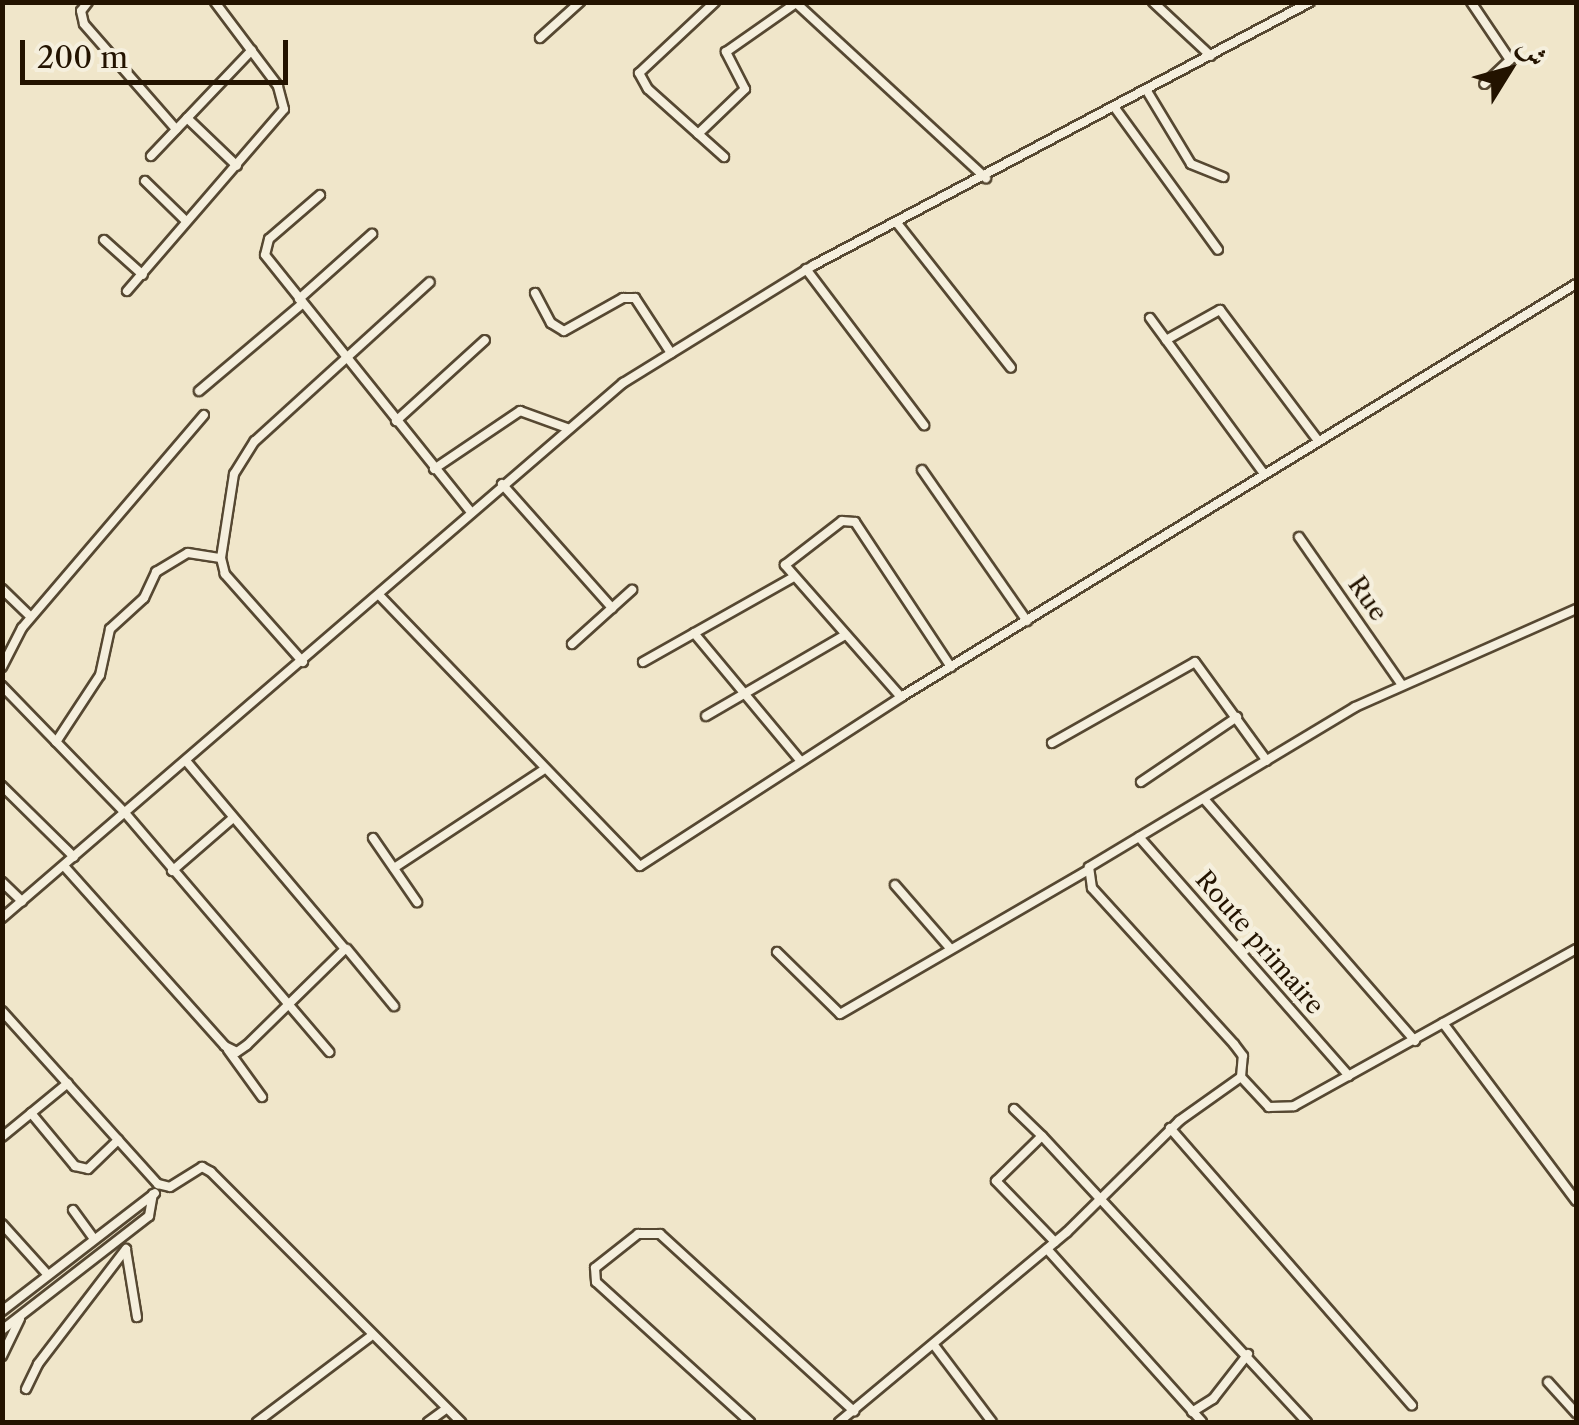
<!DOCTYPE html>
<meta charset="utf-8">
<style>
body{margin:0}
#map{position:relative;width:1579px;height:1425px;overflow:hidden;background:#f0e6ca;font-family:"Libre Caslon Text",Amiri,serif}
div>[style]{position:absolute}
.roads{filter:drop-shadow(2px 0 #564832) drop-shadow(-2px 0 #564832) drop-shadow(0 2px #564832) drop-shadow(0 -2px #564832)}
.street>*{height:8px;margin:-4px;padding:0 4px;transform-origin:4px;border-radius:4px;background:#f5efdd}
span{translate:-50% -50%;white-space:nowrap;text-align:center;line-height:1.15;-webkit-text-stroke:9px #f5efdd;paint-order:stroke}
.street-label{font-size:25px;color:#231300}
.frame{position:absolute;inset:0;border:5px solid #231300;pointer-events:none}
.north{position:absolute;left:1459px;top:20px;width:100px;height:100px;-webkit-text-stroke:8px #f5efdd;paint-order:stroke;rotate:53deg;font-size:28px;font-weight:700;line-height:40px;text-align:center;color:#231300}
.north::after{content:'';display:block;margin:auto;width:35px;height:45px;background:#231300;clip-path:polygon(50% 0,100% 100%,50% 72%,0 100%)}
.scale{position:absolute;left:20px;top:40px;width:268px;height:45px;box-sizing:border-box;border:5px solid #231300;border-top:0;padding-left:12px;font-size:30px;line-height:35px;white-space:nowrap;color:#231300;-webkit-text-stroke:8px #f5efdd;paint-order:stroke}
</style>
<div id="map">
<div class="roads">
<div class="street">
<div style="left:88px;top:2px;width:11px;rotate:128deg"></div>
<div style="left:81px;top:11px;width:13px;rotate:77deg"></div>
<div style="left:84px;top:24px;width:140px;rotate:48.8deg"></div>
<div style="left:715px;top:2px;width:104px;rotate:136.9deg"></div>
<div style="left:639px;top:73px;width:18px;rotate:61deg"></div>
<div style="left:648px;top:89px;width:102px;rotate:41.8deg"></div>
<div style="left:795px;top:2px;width:260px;rotate:42.7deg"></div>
<div style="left:1153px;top:2px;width:79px;rotate:43deg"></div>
<div style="left:1471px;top:2px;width:70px;rotate:56.1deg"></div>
<div style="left:1510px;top:60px;width:35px;rotate:137deg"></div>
<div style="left:540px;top:38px;width:54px;rotate:-42deg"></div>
<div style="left:1147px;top:91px;width:85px;rotate:58.9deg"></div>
<div style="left:1191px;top:164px;width:35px;rotate:22deg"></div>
<div style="left:1115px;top:108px;width:175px;rotate:54deg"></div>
<div style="left:187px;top:118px;width:69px;rotate:43.8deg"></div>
<div style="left:698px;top:134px;width:65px;rotate:-43.8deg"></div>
<div style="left:745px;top:89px;width:42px;rotate:-117.2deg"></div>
<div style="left:726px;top:52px;width:85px;rotate:-35deg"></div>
<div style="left:151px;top:156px;width:146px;rotate:-46.4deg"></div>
<div style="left:145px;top:181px;width:57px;rotate:44.3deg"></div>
<div style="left:320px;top:195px;width:67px;rotate:139.2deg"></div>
<div style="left:269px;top:239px;width:16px;rotate:104deg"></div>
<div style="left:265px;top:255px;width:329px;rotate:51.3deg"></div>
<div style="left:897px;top:223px;width:184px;rotate:51.8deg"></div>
<div style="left:104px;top:240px;width:52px;rotate:41.9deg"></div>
<div style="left:806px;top:269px;width:196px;rotate:52.9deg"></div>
<div style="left:127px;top:291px;width:240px;rotate:-49.2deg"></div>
<div style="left:284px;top:109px;width:24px;rotate:-105deg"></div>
<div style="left:278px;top:86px;width:105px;rotate:-126.9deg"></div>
<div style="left:535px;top:293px;width:34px;rotate:62deg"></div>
<div style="left:551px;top:323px;width:15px;rotate:32deg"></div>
<div style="left:564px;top:331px;width:68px;rotate:-29.2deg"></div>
<div style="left:623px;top:298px;width:12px"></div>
<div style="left:635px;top:298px;width:66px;rotate:56.8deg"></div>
<div style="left:299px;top:299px;width:98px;rotate:-41.7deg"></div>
<div style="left:1150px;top:318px;width:193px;rotate:53.8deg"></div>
<div style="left:1166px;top:340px;width:62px;rotate:-29.1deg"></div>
<div style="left:1220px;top:310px;width:161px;rotate:53.1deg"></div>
<div style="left:199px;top:391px;width:136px;rotate:-40.2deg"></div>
<div style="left:396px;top:421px;width:120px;rotate:-42.3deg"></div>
<div style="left:434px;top:469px;width:104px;rotate:-34deg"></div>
<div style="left:520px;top:411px;width:50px;rotate:19.9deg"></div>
<div style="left:922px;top:470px;width:184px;rotate:55.2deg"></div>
<div style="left:502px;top:484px;width:166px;rotate:48.4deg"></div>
<div style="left:1299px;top:537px;width:180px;rotate:55.2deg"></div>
<div style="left:2px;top:589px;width:40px;rotate:44deg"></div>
<div style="left:381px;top:597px;width:373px;rotate:46.1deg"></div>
<div style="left:640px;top:866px;width:311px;rotate:-32.9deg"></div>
<div style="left:901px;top:697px;width:791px;rotate:-31.46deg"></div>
<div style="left:694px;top:633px;width:165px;rotate:50.2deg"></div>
<div style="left:572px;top:644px;width:81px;rotate:-42deg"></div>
<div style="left:303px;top:662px;width:118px;rotate:-131.6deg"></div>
<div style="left:225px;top:574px;width:16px;rotate:-104deg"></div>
<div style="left:221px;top:558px;width:85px;rotate:-81.2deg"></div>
<div style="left:234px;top:474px;width:39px;rotate:-58deg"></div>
<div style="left:255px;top:441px;width:236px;rotate:-42.3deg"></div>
<div style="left:643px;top:662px;width:173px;rotate:-29.4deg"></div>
<div style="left:2px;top:667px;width:44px;rotate:-62.9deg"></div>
<div style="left:22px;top:628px;width:280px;rotate:-49.5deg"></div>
<div style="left:2px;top:686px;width:178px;rotate:45.9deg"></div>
<div style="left:126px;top:814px;width:313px;rotate:49.5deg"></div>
<div style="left:901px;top:697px;width:176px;rotate:-131.3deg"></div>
<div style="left:785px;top:565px;width:72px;rotate:-37.7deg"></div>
<div style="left:842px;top:521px;width:13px;rotate:4deg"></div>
<div style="left:855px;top:522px;width:174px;rotate:56.5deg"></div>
<div style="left:706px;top:716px;width:161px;rotate:-30.2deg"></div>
<div style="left:56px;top:742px;width:80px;rotate:-56.7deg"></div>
<div style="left:100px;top:675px;width:47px;rotate:-77.7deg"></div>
<div style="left:110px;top:629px;width:46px;rotate:-42.4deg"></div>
<div style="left:144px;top:598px;width:29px;rotate:-65deg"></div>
<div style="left:156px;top:572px;width:37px;rotate:-31deg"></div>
<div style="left:188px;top:553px;width:33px;rotate:9deg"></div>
<div style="left:1052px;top:743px;width:164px;rotate:-29.5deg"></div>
<div style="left:1195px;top:662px;width:122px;rotate:54deg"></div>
<div style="left:1141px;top:782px;width:116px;rotate:-34.1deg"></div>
<div style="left:2px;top:786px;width:101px;rotate:44.6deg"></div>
<div style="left:1204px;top:799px;width:321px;rotate:48.9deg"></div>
<div style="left:1139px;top:837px;width:318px;rotate:48.7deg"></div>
<div style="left:373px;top:838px;width:78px;rotate:55.5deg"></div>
<div style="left:64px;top:866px;width:241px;rotate:48.2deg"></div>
<div style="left:225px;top:1046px;width:13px;rotate:27deg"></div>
<div style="left:237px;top:1052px;width:12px;rotate:-35deg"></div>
<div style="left:247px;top:1045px;width:137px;rotate:-44.4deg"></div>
<div style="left:345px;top:949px;width:245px;rotate:-130.2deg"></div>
<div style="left:394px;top:868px;width:178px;rotate:-33.3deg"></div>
<div style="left:172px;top:871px;width:81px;rotate:-41deg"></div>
<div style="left:2px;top:882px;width:28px;rotate:44deg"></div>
<div style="left:895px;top:885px;width:84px;rotate:48.9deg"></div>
<div style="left:2px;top:918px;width:820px;rotate:-40.75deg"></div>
<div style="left:623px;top:383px;width:225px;rotate:-31.7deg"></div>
<div style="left:814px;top:265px;width:561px;rotate:-27.93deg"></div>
<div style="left:347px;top:949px;width:74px;rotate:50.5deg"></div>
<div style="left:777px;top:952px;width:88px;rotate:44.5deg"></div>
<div style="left:840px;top:1014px;width:285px;rotate:-30.1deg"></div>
<div style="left:2px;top:1011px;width:233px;rotate:48deg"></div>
<div style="left:158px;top:1184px;width:12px;rotate:14deg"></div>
<div style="left:170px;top:1187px;width:38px;rotate:-32deg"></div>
<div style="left:202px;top:1167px;width:10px;rotate:29deg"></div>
<div style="left:211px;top:1172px;width:354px;rotate:45deg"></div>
<div style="left:1443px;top:1023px;width:222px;rotate:53.2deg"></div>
<div style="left:228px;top:1050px;width:58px;rotate:54.1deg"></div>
<div style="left:1241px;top:1077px;width:41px;rotate:47deg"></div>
<div style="left:1269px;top:1107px;width:25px;rotate:-2deg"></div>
<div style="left:1294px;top:1106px;width:323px;rotate:-29.1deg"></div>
<div style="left:1014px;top:1109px;width:39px;rotate:44deg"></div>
<div style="left:31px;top:1113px;width:69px;rotate:50.3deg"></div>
<div style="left:75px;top:1166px;width:13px;rotate:13deg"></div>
<div style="left:88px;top:1169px;width:42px;rotate:-44deg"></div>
<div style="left:1170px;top:1128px;width:368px;rotate:48.9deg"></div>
<div style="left:2px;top:1137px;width:85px;rotate:-39.3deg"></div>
<div style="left:73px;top:1210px;width:36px;rotate:54deg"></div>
<div style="left:2px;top:1224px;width:67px;rotate:48deg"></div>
<div style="left:1055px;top:1242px;width:85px;rotate:-134deg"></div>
<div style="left:996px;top:1181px;width:64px;rotate:-44.4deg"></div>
<div style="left:1042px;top:1136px;width:390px;rotate:47.2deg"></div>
<div style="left:1047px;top:1249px;width:232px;rotate:48.1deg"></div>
<div style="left:126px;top:1250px;width:68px;rotate:80.7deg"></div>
<div style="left:2px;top:1311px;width:193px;rotate:-37.6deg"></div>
<div style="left:2px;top:1330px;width:186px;rotate:-37.8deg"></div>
<div style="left:149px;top:1216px;width:22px;rotate:-80deg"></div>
<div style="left:934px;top:1345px;width:96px;rotate:53deg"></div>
<div style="left:2px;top:1356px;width:41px;rotate:-64.1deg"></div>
<div style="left:1548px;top:1382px;width:42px;rotate:47.9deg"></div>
<div style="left:26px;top:1389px;width:28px;rotate:-64deg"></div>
<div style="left:38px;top:1364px;width:145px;rotate:-52.6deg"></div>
<div style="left:1192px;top:1412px;width:25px;rotate:-32deg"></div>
<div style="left:1213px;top:1399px;width:57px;rotate:-52.1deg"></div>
<div style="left:257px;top:1422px;width:141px;rotate:-37deg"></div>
<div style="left:428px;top:1422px;width:22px;rotate:-36deg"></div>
<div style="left:750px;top:1422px;width:208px;rotate:-137.7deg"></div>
<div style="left:596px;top:1282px;width:14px;rotate:-94deg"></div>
<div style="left:595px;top:1268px;width:55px;rotate:-38.3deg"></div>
<div style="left:638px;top:1234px;width:22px"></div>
<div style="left:660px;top:1234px;width:263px;rotate:42.4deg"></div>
<div style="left:839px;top:1422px;width:297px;rotate:-39.8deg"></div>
<div style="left:1067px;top:1232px;width:158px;rotate:-44.7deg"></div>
<div style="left:1179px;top:1121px;width:76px;rotate:-35.4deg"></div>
<div style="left:1241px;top:1077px;width:21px;rotate:-85deg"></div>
<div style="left:1243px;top:1056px;width:15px;rotate:-127deg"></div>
<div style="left:1234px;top:1044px;width:211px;rotate:-132.3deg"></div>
<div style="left:1092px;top:888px;width:21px;rotate:-98deg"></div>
<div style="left:1089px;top:867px;width:310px;rotate:-31deg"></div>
<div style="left:1355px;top:707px;width:242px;rotate:-23.9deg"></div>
</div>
</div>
<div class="street-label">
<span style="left:1367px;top:599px;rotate:55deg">Rue</span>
<span style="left:1259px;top:943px;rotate:49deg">Route primaire</span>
</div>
<div class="frame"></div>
<div class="north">ش</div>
<div class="scale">200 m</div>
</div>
